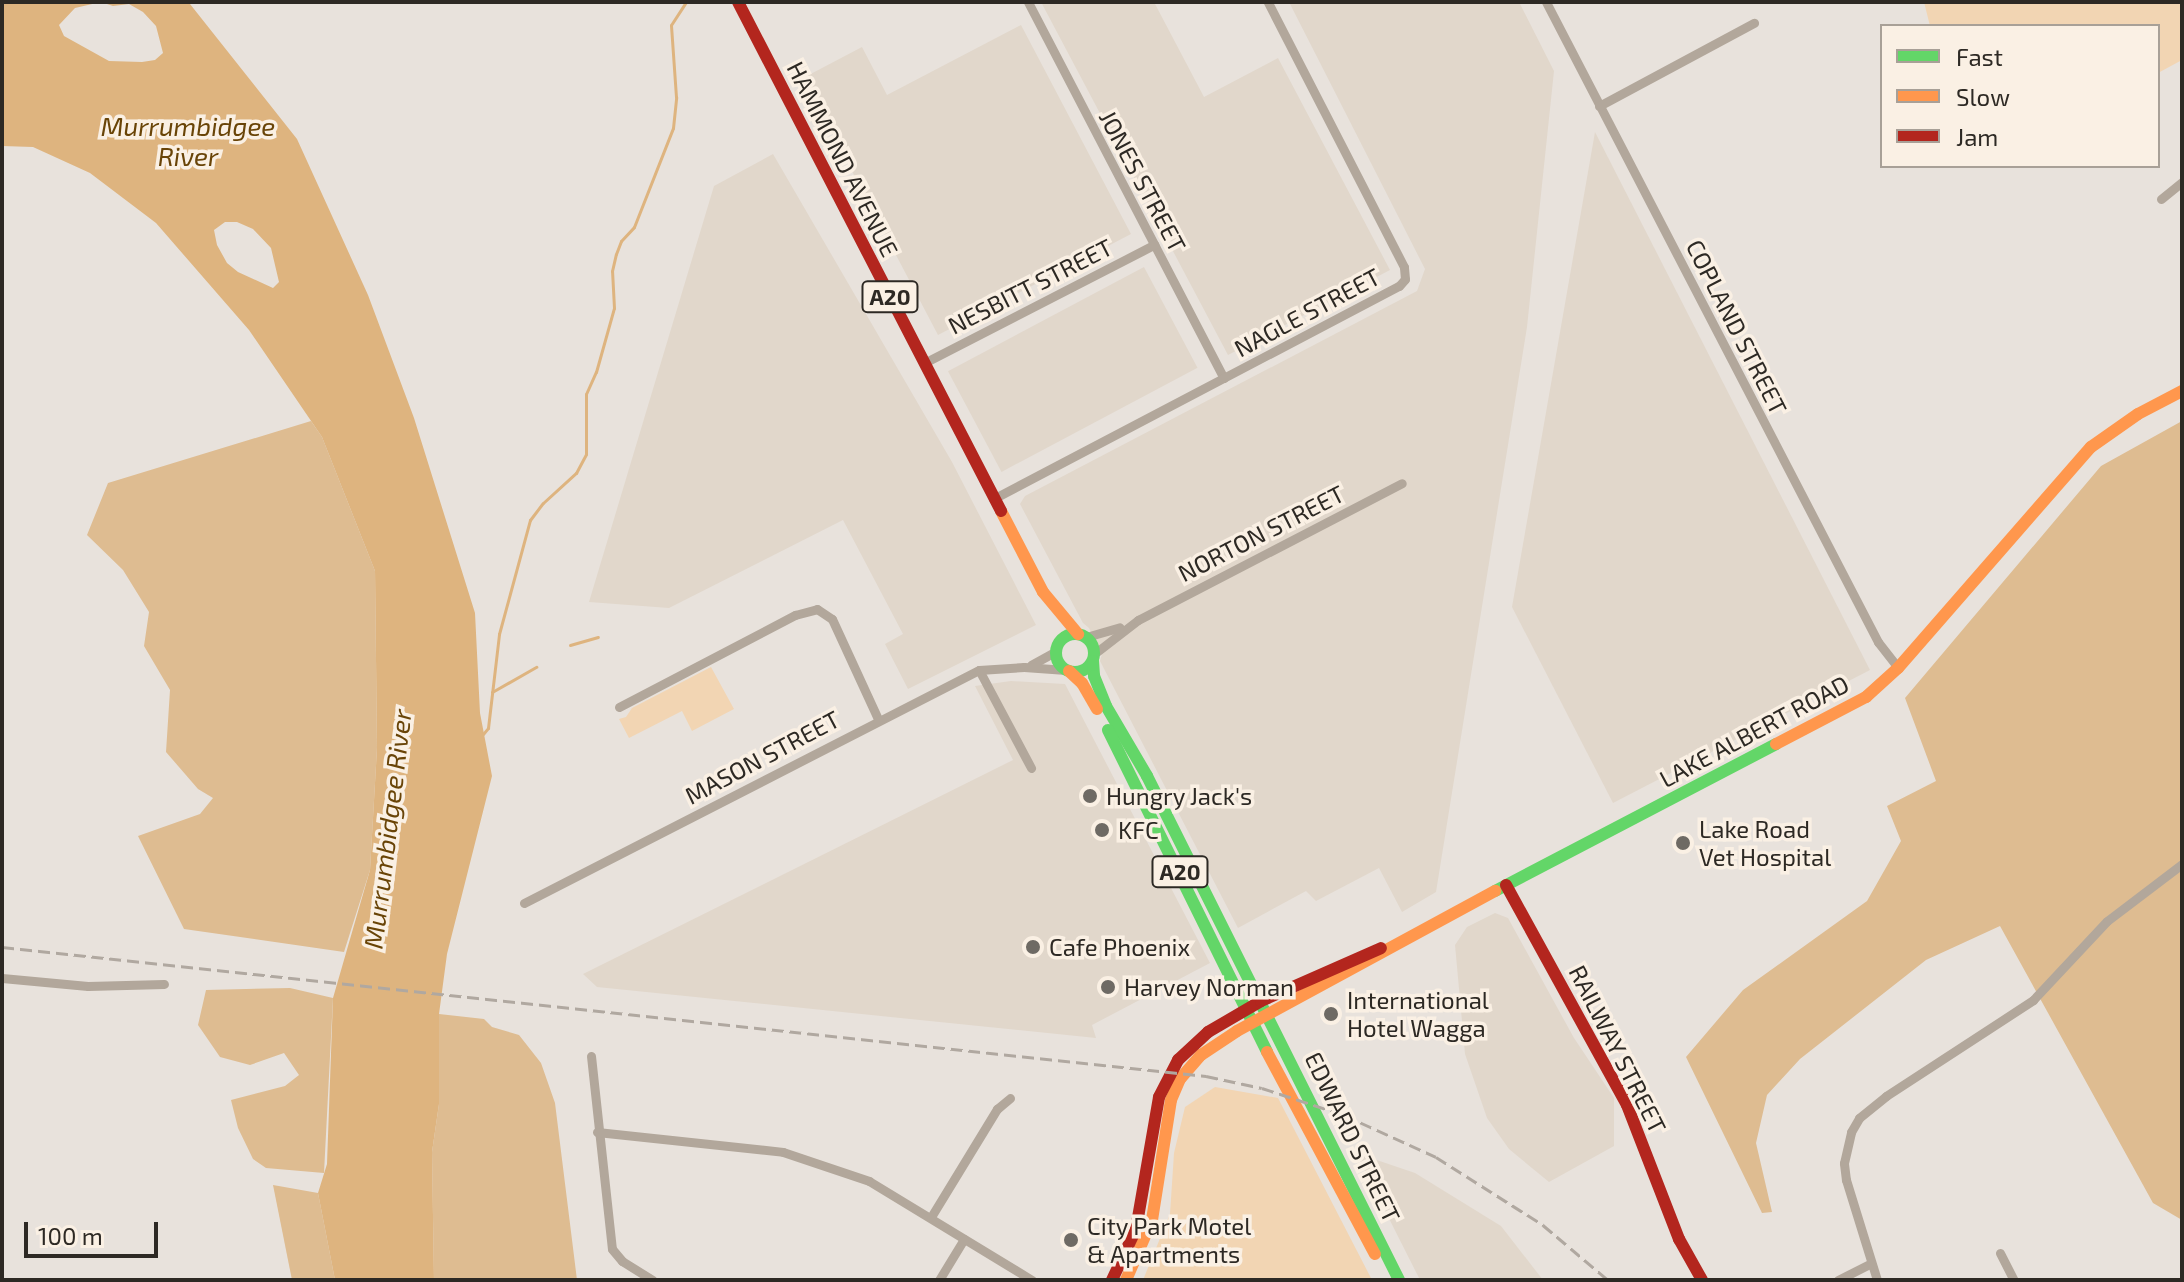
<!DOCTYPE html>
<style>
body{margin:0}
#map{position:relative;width:2184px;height:1282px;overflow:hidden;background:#e8e2dc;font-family:"Exo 2",sans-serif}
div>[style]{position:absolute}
.built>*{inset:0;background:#e1d7cb;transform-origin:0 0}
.green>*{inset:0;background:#f2d5b3}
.forest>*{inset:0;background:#debc91}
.water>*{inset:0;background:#deb47f}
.stream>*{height:3px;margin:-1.5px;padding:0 1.5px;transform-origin:1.5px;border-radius:1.5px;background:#deb47f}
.street>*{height:9px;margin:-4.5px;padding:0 4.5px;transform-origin:4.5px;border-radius:4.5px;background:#b2a79b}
.fast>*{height:12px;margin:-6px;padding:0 6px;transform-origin:6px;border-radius:6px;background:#63d668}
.fast>.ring{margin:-6px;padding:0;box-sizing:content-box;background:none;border:12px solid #63d668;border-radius:50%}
.slow>*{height:12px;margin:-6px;padding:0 6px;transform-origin:6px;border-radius:6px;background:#ff974d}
.jam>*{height:12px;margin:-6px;padding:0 6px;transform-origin:6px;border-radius:6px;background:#b3261e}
.rail>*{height:3px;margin-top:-1.5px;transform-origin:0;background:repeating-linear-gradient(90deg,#b0a8a0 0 12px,transparent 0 18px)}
.dots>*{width:22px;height:22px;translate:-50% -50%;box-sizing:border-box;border:4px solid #faf0e4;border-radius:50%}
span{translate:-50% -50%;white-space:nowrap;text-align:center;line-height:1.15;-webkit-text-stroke:7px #faf0e4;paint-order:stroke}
.shield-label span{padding:2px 6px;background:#faf0e4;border:2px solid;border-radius:6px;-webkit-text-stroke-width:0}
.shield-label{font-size:22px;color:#2d2924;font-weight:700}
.street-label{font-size:24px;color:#2d2924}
.poi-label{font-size:24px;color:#2d2924}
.left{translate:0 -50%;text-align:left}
.water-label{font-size:26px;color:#694407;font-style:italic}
.frame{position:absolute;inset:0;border:4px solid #2d2924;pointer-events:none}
.legend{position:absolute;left:1880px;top:24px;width:280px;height:144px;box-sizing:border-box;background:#faf0e4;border:2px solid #a8a097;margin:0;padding:10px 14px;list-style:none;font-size:24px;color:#2d2924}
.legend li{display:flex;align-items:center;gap:16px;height:40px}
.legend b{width:40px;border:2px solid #a8a097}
.scale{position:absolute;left:24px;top:1222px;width:134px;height:36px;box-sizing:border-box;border:4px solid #2d2924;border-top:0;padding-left:10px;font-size:24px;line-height:28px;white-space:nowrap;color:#2d2924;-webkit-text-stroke:6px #faf0e4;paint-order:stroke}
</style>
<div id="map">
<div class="built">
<div style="clip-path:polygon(1041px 2px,1154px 2px,1204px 97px,1278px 58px,1390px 270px,1228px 355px)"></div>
<div style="clip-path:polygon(1289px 2px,1519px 2px,1554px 71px,1527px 327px,1436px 892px,1402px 912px,1379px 868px,1316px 901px,1306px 891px,1238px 928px,1100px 661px,1102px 654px,1089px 628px,1083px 623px,1020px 504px,1025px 496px,1417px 291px,1425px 269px)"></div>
<div style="clip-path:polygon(1021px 25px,1131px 234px,938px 335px,803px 78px,862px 47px,887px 95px)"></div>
<div style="clip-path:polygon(1595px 132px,1870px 670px,1613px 803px,1512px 607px)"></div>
<div style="clip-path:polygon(773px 154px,952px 462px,1036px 625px,908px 689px,885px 644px,903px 634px,843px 520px,669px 608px,589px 602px,714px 186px)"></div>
<div style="left:1144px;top:267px;width:114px;height:222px;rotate:62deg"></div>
<div style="clip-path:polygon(1011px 681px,1065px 684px,1210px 963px,1092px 1025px,1096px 1038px,597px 987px,583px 974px,1013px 760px,975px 686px)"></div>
<div style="clip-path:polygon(1495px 913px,1508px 918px,1574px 1038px,1614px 1098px,1614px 1146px,1549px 1182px,1509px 1149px,1487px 1118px,1465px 1054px,1455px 945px,1467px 927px)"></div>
<div style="clip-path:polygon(1356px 1153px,1415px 1173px,1501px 1226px,1543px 1280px,1420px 1280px)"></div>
</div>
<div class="green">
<div style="clip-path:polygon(1924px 2px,2182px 2px,2182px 60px,2158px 73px,2158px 26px,1930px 26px)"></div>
<div style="clip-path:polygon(711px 667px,734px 709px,692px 731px,682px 711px,629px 738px,619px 719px,626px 717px,632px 708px)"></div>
<div style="clip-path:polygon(1215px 1087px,1278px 1098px,1372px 1280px,1143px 1280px,1170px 1214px,1174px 1153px,1185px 1107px)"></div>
</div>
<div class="forest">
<div style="clip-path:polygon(311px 421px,322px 437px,375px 571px,377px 748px,370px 870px,344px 952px,184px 929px,138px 836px,200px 814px,213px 798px,198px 789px,166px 752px,170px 690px,144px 646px,149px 612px,123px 570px,87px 535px,108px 483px)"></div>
<div style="clip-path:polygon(2182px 421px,2182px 1220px,2153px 1203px,2000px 926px,1926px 960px,1800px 1059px,1767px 1095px,1756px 1143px,1772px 1212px,1762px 1213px,1686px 1057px,1743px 990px,1867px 901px,1901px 841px,1887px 806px,1936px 781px,1905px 698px,2101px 466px)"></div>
<div style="clip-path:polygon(290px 988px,333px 998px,324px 1173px,266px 1168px,253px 1159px,238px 1128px,231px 1100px,285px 1086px,299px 1075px,284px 1053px,250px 1065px,220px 1057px,198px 1025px,206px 990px)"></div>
<div style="clip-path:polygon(439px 1014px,484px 1019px,492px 1027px,519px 1035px,541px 1063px,555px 1103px,577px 1280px,434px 1280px,432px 1152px,439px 1104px)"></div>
<div style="clip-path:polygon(273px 1185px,318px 1193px,335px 1280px,292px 1280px)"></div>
</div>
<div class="water">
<div style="clip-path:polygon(evenodd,2px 2px,190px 4px,297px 139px,368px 295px,414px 418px,475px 613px,480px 713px,492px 776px,447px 954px,439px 1014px,439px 1104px,432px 1152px,434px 1280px,335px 1280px,318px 1193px,327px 1164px,333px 998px,370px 870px,377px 748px,375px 571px,322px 437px,249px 330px,156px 223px,90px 173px,33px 147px,2px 146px,2px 2px,101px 2px,113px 6px,129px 4px,143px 12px,156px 26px,163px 53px,155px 60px,142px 62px,109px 61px,64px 36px,59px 25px,75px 8px,101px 2px,2px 2px,225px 222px,237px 222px,253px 229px,271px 248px,279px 282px,273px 288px,238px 272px,227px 263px,217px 245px,214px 230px,225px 222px)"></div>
</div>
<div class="stream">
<div style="left:570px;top:645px;width:29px;rotate:-16deg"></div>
<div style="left:492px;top:692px;width:51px;rotate:-29.6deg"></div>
<div style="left:483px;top:734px;width:8px;rotate:-50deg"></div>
<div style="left:488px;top:728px;width:95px;rotate:-83.3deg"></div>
<div style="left:499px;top:634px;width:118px;rotate:-74.8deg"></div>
<div style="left:530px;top:520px;width:21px;rotate:-53deg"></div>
<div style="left:543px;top:503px;width:45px;rotate:-42.3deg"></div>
<div style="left:576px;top:473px;width:21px;rotate:-62deg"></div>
<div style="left:586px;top:454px;width:60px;rotate:-90deg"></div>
<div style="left:586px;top:394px;width:24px;rotate:-66deg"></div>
<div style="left:596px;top:372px;width:66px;rotate:-74.3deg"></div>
<div style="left:614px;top:308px;width:37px;rotate:-93deg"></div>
<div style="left:612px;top:271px;width:17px;rotate:-77deg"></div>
<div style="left:616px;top:254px;width:14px;rotate:-69deg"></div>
<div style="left:621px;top:241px;width:19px;rotate:-47deg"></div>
<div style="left:634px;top:227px;width:106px;rotate:-68.5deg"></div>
<div style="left:673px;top:128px;width:31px;rotate:-84deg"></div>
<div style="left:676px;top:97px;width:72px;rotate:-94deg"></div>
<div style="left:671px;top:25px;width:27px;rotate:-57deg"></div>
</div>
<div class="street">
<div style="left:1028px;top:2px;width:424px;rotate:62.5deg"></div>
<div style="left:1546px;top:2px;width:721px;rotate:62.58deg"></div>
<div style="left:1878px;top:642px;width:33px;rotate:52deg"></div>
<div style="left:1599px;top:106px;width:176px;rotate:-28.2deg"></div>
<div style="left:2161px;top:199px;width:27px;rotate:-39deg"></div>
<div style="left:924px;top:363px;width:259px;rotate:-27.2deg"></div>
<div style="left:993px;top:499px;width:458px;rotate:-27.7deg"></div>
<div style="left:1399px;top:286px;width:9px;rotate:-49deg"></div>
<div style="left:1405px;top:279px;width:12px;rotate:-95deg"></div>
<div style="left:1404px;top:267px;width:298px;rotate:-117.2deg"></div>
<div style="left:1086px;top:637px;width:35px;rotate:-16deg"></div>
<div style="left:1094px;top:654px;width:56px;rotate:-37.7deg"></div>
<div style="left:1138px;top:620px;width:297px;rotate:-27.4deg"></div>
<div style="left:1031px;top:665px;width:29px;rotate:-29deg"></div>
<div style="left:979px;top:670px;width:111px;rotate:62deg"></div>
<div style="left:619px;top:707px;width:199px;rotate:-27.6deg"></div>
<div style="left:795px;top:615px;width:23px;rotate:-15deg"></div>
<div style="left:817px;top:609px;width:18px;rotate:34deg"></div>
<div style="left:832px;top:619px;width:110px;rotate:65.3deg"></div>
<div style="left:524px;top:903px;width:511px;rotate:-27.12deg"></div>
<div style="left:979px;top:670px;width:45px;rotate:-3.8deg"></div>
<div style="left:1024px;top:667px;width:42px;rotate:4.1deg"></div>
<div style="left:2px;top:978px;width:86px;rotate:5.3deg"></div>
<div style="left:88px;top:986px;width:76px;rotate:-1.5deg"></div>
<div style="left:591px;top:1056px;width:194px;rotate:83.8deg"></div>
<div style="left:612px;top:1249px;width:16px;rotate:50deg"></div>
<div style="left:622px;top:1261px;width:36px;rotate:32deg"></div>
<div style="left:597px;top:1132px;width:187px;rotate:6.1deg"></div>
<div style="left:783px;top:1152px;width:91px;rotate:18.6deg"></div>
<div style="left:869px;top:1181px;width:191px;rotate:31.3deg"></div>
<div style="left:931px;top:1217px;width:127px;rotate:-58.6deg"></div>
<div style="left:997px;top:1109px;width:17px;rotate:-40deg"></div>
<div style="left:2000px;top:1253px;width:30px;rotate:63deg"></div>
<div style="left:939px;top:1280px;width:48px;rotate:-58.6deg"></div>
<div style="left:1838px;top:1280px;width:36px;rotate:-27deg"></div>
<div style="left:1877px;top:1280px;width:105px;rotate:-107.2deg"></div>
<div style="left:1846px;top:1180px;width:17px;rotate:-97deg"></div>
<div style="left:1844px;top:1163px;width:32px;rotate:-77deg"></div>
<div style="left:1851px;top:1132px;width:16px;rotate:-60deg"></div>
<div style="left:1859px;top:1118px;width:35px;rotate:-39deg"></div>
<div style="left:1886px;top:1096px;width:176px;rotate:-33.1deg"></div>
<div style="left:2033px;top:1000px;width:108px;rotate:-46.9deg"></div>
<div style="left:2107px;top:921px;width:94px;rotate:-37.2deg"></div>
</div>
<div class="fast">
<div class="ring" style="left:1056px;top:634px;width:26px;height:26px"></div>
<div style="left:1093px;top:661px;width:15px;rotate:86deg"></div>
<div style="left:1094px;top:676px;width:32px;rotate:68deg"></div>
<div style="left:1106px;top:706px;width:81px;rotate:59.6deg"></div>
<div style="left:1147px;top:776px;width:563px;rotate:63.43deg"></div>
<div style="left:1108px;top:730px;width:359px;rotate:63.7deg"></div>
<div style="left:1495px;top:891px;width:317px;rotate:-27.6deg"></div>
</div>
<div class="slow">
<div style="left:1001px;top:511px;width:91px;rotate:62.6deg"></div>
<div style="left:1043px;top:592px;width:55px;rotate:50.2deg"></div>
<div style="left:1069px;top:671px;width:18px;rotate:43deg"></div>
<div style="left:1082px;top:683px;width:30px;rotate:60deg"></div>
<div style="left:1776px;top:744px;width:102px;rotate:-27.6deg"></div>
<div style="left:1866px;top:697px;width:43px;rotate:-42.2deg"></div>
<div style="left:1898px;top:668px;width:293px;rotate:-48.9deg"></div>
<div style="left:2091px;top:447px;width:57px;rotate:-35.1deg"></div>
<div style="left:2138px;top:414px;width:50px;rotate:-27.6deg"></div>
<div style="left:1267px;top:1052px;width:229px;rotate:61.9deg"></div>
<div style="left:1126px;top:1280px;width:65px;rotate:-66.6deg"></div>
<div style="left:1152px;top:1220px;width:121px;rotate:-81deg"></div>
<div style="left:1171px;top:1100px;width:23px;rotate:-67deg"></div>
<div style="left:1180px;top:1079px;width:32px;rotate:-49deg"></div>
<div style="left:1201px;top:1055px;width:43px;rotate:-33.7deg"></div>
<div style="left:1237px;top:1031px;width:294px;rotate:-28.5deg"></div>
</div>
<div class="jam">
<div style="left:738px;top:2px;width:573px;rotate:62.67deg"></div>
<div style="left:1506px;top:885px;width:251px;rotate:61.2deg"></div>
<div style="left:1627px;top:1105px;width:144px;rotate:68.8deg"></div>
<div style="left:1679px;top:1239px;width:47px;rotate:60.7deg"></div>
<div style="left:1112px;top:1280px;width:56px;rotate:-64.8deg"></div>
<div style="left:1136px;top:1229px;width:134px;rotate:-80.1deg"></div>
<div style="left:1159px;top:1097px;width:42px;rotate:-62.8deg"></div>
<div style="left:1178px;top:1060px;width:41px;rotate:-43deg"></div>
<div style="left:1208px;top:1032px;width:61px;rotate:-30.3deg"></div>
<div style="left:1261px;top:1001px;width:131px;rotate:-23.8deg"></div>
</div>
<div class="rail">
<div style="left:2px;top:947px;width:1211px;rotate:6.12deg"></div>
<div style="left:1206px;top:1076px;width:57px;rotate:12.1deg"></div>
<div style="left:1262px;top:1088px;width:86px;rotate:18.2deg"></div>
<div style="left:1344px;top:1115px;width:101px;rotate:24.5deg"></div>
<div style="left:1436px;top:1157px;width:127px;rotate:32.4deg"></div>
<div style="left:1543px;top:1225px;width:85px;rotate:40.2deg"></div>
</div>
<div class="dots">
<div style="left:1090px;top:796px;background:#6e6a64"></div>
<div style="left:1102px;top:830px;background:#6e6a64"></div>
<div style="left:1683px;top:843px;background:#6e6a64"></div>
<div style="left:1033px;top:947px;background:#6e6a64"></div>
<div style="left:1108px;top:987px;background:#6e6a64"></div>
<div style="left:1331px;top:1014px;background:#6e6a64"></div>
<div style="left:1071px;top:1240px;background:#6e6a64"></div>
</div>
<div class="shield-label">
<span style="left:890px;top:297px">A20</span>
<span style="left:1180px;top:872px">A20</span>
</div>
<div class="street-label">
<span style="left:843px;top:159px;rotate:63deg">HAMMOND AVENUE</span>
<span style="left:1143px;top:181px;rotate:62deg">JONES STREET</span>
<span style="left:1030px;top:286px;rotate:-27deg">NESBITT STREET</span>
<span style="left:1307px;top:312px;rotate:-28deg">NAGLE STREET</span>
<span style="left:1737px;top:327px;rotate:63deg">COPLAND STREET</span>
<span style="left:1261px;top:533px;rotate:-27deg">NORTON STREET</span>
<span style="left:1754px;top:731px;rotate:-28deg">LAKE ALBERT ROAD</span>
<span style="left:762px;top:757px;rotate:-28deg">MASON STREET</span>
<span style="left:1618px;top:1049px;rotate:63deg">RAILWAY STREET</span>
<span style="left:1353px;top:1137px;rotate:64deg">EDWARD STREET</span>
</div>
<div class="poi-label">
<span class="left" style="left:1106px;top:796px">Hungry Jack's</span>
<span class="left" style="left:1699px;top:843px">Lake Road<br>Vet Hospital</span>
<span class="left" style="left:1118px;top:830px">KFC</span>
<span class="left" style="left:1049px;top:947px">Cafe Phoenix</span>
<span class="left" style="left:1124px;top:987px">Harvey Norman</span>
<span class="left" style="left:1347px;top:1014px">International<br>Hotel Wagga</span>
<span class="left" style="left:1087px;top:1240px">City Park Motel<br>&amp; Apartments</span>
</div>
<div class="water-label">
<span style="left:188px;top:141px">Murrumbidgee<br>River</span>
<span style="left:387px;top:829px;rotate:-83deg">Murrumbidgee River</span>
</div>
<div class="frame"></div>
<ul class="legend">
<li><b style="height:10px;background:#63d668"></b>Fast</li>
<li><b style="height:10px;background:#ff974d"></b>Slow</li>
<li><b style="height:10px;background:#b3261e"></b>Jam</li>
</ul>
<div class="scale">100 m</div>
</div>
